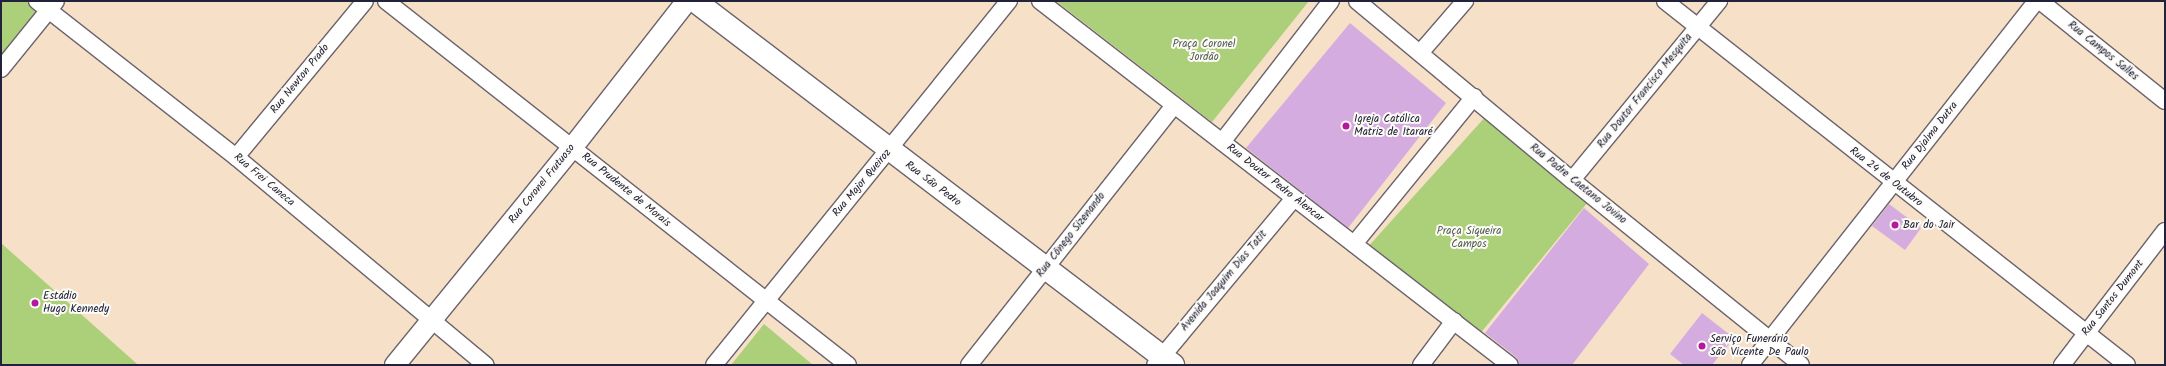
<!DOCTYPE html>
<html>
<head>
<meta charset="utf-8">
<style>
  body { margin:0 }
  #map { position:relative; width:2166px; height:366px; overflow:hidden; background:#f6e0c7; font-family:Kalam,sans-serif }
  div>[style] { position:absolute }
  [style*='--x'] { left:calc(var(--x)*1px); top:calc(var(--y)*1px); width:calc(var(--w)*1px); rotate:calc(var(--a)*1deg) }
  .green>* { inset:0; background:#acd079 }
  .building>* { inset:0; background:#d5ace0 }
  .roads { filter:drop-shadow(1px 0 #6c646c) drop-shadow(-1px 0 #6c646c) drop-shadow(0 1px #6c646c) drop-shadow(0 -1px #6c646c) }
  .minor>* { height:16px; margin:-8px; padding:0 8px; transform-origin:8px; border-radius:8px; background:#fff }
  .tertiary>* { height:20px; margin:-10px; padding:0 10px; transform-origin:10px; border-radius:10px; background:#fff }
  .secondary>* { height:22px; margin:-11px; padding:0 11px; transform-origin:11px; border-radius:11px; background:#fff }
  .dots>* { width:11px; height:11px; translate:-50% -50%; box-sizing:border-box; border:2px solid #fdfcf7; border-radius:50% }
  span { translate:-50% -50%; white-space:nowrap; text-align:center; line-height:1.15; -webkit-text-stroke:4px #fdfcf7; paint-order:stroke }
  .park-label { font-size:11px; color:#525f51 }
  .street-label { font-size:11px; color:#22223b }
  .poi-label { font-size:11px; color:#22223b }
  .left { translate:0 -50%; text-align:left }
  .frame { position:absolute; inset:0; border:2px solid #22223b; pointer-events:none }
</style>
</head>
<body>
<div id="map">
  <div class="green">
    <div style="clip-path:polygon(1px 1px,28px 1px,40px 10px,1px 60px)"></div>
    <div style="clip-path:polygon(1056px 1px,1309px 1px,1212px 122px)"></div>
    <div style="clip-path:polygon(1487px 115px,1588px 202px,1479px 335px,1366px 249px)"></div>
    <div style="clip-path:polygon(1px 243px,136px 363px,138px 365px,1px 365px)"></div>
    <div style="clip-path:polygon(764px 324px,813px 365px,731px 365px)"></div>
  </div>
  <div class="building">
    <div style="clip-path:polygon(1350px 23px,1446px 103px,1348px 228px,1246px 148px)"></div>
    <div style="clip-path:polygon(1889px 204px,1921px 228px,1905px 250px,1872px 226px)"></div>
    <div style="clip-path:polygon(1584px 208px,1649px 264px,1572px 365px,1520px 365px,1516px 357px,1485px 333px)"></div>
    <div style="clip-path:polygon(1702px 313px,1734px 338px,1712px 365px,1684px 365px,1670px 354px)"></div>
  </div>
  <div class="roads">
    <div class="minor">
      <div style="--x:37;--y:1;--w:253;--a:38.1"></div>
      <div style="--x:236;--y:157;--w:325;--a:39.8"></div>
      <div style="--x:386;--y:1;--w:588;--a:38.23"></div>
      <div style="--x:1040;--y:1;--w:594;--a:37.76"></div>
      <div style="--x:1357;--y:1;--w:280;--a:39.8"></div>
      <div style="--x:1572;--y:180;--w:294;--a:38.9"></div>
      <div style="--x:1665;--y:1;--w:588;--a:38.23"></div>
      <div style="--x:2040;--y:1;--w:160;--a:38.7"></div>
      <div style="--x:1420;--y:53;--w:69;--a:-49.1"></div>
      <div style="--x:1;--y:69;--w:87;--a:-51"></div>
      <div style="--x:1222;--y:142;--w:178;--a:-52.3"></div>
      <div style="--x:236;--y:157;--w:202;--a:-50.4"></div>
      <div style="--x:1572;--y:180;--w:232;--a:-50.6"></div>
      <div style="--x:1354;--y:244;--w:190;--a:-50.8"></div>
      <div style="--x:714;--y:365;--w:469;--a:-51"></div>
      <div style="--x:969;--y:365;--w:331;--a:-51.7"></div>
      <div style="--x:1155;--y:365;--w:217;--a:-50.2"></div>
      <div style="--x:1421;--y:365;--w:55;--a:-53.1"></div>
      <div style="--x:1750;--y:365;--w:463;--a:-51.8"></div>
      <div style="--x:2062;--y:365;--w:169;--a:-52.5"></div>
    </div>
    <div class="tertiary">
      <div style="--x:395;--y:365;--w:280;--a:-50.8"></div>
      <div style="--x:572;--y:148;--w:187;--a:-52"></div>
    </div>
    <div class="secondary">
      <div style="--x:695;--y:1;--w:601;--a:37.29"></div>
    </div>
  </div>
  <div class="dots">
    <div style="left:1346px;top:126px;background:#b5179e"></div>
    <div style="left:1895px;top:225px;background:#b5179e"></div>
    <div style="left:35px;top:303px;background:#b5179e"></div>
    <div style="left:1702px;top:346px;background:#b5179e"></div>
  </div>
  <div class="park-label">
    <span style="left:1204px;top:51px">Praça Coronel<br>Jordão</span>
    <span style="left:1469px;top:238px">Praça Siqueira<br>Campos</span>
  </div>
  <div class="street-label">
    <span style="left:2103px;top:51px;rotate:39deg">Rua Campos Salles</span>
    <span style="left:300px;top:79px;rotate:-51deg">Rua Newton Prado</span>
    <span style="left:1645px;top:91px;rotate:-51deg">Rua Doutor Francisco Mesquita</span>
    <span style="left:1930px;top:136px;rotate:-52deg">Rua Djalma Dutra</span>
    <span style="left:1886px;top:177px;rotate:38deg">Rua 24 de Outubro</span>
    <span style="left:264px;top:180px;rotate:40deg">Rua Frei Caneca</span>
    <span style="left:862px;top:183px;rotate:-50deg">Rua Major Queiroz</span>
    <span style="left:1275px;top:183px;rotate:38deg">Rua Doutor Pedro Alencar</span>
    <span style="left:542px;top:184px;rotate:-51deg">Rua Coronel Frutuoso</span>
    <span style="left:933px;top:184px;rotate:37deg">Rua São Pedro</span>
    <span style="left:1578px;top:184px;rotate:39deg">Rua Padre Caetano Jovino</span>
    <span style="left:626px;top:190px;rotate:39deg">Rua Prudente de Morais</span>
    <span style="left:1071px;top:235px;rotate:-52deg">Rua Cônego Sizenando</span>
    <span style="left:1224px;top:281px;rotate:-50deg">Avenida Joaquim Dias Tatit</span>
    <span style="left:2113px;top:298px;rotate:-52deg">Rua Santos Dumont</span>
  </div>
  <div class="poi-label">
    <span class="left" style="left:1354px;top:126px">Igreja Católica<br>Matriz de Itararé</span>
    <span class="left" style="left:1903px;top:225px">Bar do Jair</span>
    <span class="left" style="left:43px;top:303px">Estádio<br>Hugo Kennedy</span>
    <span class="left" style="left:1710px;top:346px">Serviço Funerário<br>São Vicente De Paulo</span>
  </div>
  <div class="frame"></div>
</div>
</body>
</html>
